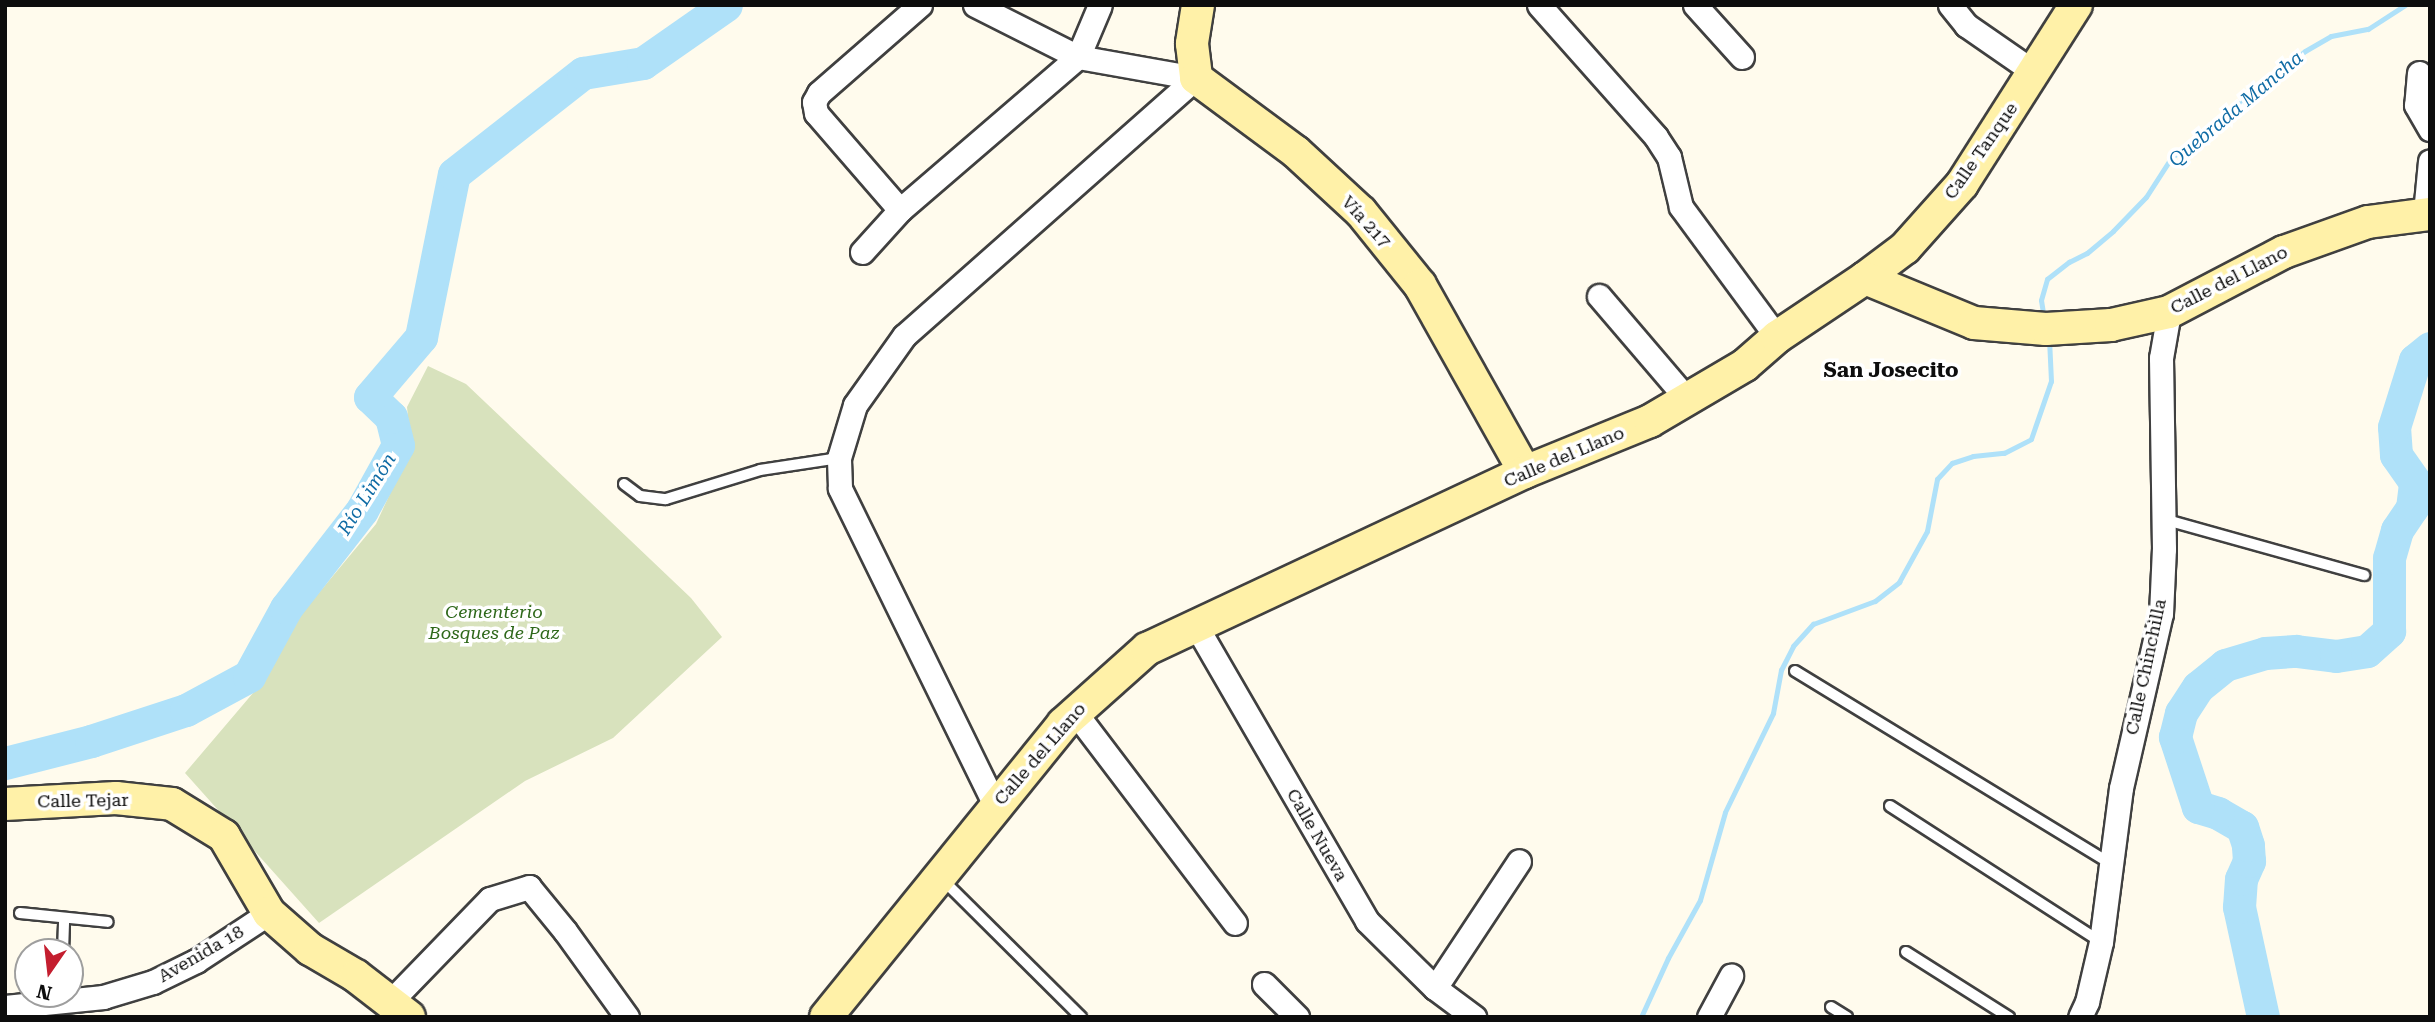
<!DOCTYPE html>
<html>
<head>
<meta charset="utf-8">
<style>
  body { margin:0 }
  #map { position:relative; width:2435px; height:1022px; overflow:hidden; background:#fffbed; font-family:"Roboto Serif",serif }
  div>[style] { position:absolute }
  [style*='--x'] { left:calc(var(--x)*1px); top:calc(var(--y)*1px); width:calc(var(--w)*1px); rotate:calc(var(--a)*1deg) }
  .cemetery>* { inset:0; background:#d8e2bd }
  .stream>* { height:5px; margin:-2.5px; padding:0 2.5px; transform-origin:2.5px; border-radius:2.5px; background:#afe1f9 }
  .river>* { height:33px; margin:-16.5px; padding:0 16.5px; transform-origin:16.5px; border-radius:16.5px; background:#afe1f9 }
  .roads { filter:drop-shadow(2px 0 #404040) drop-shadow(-2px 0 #404040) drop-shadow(0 2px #404040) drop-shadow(0 -2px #404040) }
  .lane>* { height:10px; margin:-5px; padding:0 5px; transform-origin:5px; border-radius:5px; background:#fff }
  .street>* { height:23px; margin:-11.5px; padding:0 11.5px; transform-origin:11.5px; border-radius:11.5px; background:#fff }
  .secondary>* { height:32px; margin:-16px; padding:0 16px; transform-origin:16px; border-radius:16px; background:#fff1a8 }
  span { translate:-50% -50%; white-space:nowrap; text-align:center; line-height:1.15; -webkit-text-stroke:7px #fff; paint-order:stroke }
  .street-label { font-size:18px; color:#0d0d0d }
  .park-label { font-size:18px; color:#2e681a; font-style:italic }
  .water-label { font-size:19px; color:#106ca5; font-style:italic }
  .quarter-label { font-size:21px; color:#0d0d0d; font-weight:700 }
  .frame { position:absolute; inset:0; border:7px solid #0d0d0d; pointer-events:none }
  .north { position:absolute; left:14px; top:938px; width:70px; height:70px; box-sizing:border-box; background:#fff; border:2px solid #9e9e9e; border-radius:50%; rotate:194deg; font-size:19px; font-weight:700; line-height:28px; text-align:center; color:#0d0d0d }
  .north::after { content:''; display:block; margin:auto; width:24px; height:32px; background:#c41e2f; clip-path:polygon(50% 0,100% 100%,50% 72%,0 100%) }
</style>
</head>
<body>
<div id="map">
  <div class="cemetery">
    <div style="clip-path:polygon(428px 366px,466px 384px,691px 598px,722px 637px,613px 738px,525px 781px,319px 923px,185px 773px,259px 686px,303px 612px,376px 524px,411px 448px,407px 407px)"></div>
  </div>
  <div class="stream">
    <div style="--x:2044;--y:319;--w:19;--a:-99"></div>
    <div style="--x:2041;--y:300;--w:22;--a:-74"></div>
    <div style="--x:2047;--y:279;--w:28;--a:-38"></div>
    <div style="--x:2069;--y:262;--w:20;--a:-27"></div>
    <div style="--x:2087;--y:253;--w:34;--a:-40"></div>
    <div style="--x:2113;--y:231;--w:47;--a:-45.9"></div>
    <div style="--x:2146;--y:197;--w:46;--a:-57.3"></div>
    <div style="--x:2171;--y:158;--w:171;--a:-38.6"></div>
    <div style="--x:2305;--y:51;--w:30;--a:-30"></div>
    <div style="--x:2331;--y:36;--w:38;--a:-11"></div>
    <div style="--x:2368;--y:29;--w:44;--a:-33"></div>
    <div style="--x:2412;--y:508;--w:18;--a:13"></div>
    <div style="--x:1641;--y:1017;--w:65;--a:-65.4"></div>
    <div style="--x:1668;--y:958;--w:66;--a:-61.1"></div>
    <div style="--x:1700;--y:900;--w:91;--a:-74.1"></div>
    <div style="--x:1725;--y:812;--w:110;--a:-64.1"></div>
    <div style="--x:1773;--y:713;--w:44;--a:-79.5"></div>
    <div style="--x:1781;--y:670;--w:27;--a:-63"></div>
    <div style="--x:1793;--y:646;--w:30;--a:-48"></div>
    <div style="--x:1813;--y:624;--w:66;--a:-20.4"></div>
    <div style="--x:1875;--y:601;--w:31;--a:-38"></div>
    <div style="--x:1899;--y:582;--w:58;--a:-61.2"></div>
    <div style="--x:1927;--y:531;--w:53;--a:-79.1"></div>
    <div style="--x:1937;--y:479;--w:22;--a:-47"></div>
    <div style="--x:1952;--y:463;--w:22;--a:-18"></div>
    <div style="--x:1973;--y:456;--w:31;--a:-6"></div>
    <div style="--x:2004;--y:453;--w:30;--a:-27"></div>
    <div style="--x:2031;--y:439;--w:61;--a:-71"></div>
    <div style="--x:2051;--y:381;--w:42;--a:-92.7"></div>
  </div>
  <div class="river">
    <div style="--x:5;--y:763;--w:89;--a:-14.3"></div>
    <div style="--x:91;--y:741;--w:100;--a:-18.1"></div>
    <div style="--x:186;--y:710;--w:72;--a:-28.4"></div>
    <div style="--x:249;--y:676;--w:77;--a:-61.4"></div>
    <div style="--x:286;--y:608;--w:124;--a:-52.2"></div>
    <div style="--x:362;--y:510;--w:74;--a:-61"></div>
    <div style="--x:398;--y:445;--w:29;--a:-104"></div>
    <div style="--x:391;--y:417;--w:29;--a:-136"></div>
    <div style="--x:370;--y:397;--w:79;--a:-49.6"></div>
    <div style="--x:421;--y:337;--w:166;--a:-78.6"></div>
    <div style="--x:454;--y:174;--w:164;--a:-38.1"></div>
    <div style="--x:583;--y:73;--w:61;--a:-9.5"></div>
    <div style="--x:643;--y:63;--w:101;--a:-34.9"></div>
    <div style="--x:2263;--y:1017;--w:113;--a:-102.3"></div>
    <div style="--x:2239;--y:907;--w:28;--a:-86"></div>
    <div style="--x:2241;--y:879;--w:20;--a:-66"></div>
    <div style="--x:2249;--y:861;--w:16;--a:-94"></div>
    <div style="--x:2248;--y:845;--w:19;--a:-108"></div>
    <div style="--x:2242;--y:827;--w:28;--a:-150"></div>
    <div style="--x:2218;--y:813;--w:21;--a:-163"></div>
    <div style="--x:2198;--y:807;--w:74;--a:-108.2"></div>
    <div style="--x:2175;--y:737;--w:25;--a:-76"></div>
    <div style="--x:2181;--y:713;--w:31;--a:-57"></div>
    <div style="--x:2198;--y:687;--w:35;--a:-39"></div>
    <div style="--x:2225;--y:665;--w:42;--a:-16.7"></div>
    <div style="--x:2265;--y:653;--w:31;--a:-4"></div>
    <div style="--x:2296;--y:651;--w:40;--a:7.1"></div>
    <div style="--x:2336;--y:656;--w:31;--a:-9"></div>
    <div style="--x:2367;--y:651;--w:30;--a:-42"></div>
    <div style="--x:2389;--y:631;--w:73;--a:-90"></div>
    <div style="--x:2389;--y:558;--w:29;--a:-74"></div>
    <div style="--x:2397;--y:530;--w:27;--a:-56"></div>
    <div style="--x:2412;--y:508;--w:26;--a:-83"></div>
    <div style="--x:2415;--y:482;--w:33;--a:-125"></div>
    <div style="--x:2396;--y:455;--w:28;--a:-94"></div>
    <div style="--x:2394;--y:427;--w:70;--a:-72.6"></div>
    <div style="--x:2415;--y:360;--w:19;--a:-39"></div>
  </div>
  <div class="roads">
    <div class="lane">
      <div style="--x:624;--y:484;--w:20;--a:37"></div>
      <div style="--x:640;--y:496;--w:26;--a:7"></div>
      <div style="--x:666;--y:499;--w:98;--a:-17.1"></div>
      <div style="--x:760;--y:470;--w:80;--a:-8.6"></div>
      <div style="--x:2163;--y:519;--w:209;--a:15.6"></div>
      <div style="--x:1795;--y:671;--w:370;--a:31.4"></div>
      <div style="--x:1890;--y:806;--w:251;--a:32.8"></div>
      <div style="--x:942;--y:879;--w:196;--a:44.8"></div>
      <div style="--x:20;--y:913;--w:88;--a:5.8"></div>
      <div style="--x:63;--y:952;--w:34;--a:-88"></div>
      <div style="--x:1906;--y:952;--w:122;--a:32.3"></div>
      <div style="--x:1831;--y:1007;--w:19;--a:32"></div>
    </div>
    <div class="street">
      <div style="--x:975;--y:5;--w:115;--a:26.8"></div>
      <div style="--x:1078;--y:57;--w:120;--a:10.1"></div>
      <div style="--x:1539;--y:5;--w:176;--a:48.4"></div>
      <div style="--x:1656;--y:137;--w:24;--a:57"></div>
      <div style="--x:1669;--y:157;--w:51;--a:76.5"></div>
      <div style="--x:1681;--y:207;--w:162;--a:53.6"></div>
      <div style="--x:1695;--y:5;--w:70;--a:47.9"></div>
      <div style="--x:1950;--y:5;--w:26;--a:51"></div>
      <div style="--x:1966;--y:25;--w:83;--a:34.7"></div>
      <div style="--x:2419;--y:73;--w:32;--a:95"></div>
      <div style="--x:2416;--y:105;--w:28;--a:60"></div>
      <div style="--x:900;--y:210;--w:128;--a:-130.9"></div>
      <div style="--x:816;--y:113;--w:11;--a:-100"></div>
      <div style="--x:814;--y:102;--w:10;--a:-61"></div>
      <div style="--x:819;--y:93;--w:134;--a:-41.1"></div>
      <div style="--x:2425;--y:213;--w:52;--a:-84.5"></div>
      <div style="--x:862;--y:252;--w:57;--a:-47.9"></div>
      <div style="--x:900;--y:210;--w:235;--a:-40.7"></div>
      <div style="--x:1078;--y:57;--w:56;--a:-67.1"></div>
      <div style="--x:1599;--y:296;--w:135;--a:49.5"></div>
      <div style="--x:1195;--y:624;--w:343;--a:59.9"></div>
      <div style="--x:1367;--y:921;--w:95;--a:44.6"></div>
      <div style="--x:1435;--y:988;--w:49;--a:36.6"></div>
      <div style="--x:1074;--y:711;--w:266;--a:52.8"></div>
      <div style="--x:995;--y:805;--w:353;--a:-116.1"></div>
      <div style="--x:840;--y:488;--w:30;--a:-92"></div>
      <div style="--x:839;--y:458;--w:55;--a:-73.2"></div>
      <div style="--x:855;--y:405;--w:85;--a:-54.6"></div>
      <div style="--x:904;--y:336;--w:390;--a:-41.5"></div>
      <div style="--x:1264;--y:984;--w:47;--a:45"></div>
      <div style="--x:1435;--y:988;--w:152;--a:-56.5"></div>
      <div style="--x:391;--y:1001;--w:142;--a:-45.9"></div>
      <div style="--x:490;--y:899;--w:41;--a:-17.1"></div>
      <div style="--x:529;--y:887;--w:57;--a:50.7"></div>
      <div style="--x:565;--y:931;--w:106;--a:54.2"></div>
      <div style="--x:5;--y:1007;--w:99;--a:-5.8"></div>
      <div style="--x:103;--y:997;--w:52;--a:-16.7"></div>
      <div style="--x:153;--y:982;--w:48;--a:-26"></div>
      <div style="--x:196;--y:961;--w:87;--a:-33.3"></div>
      <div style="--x:1709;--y:1017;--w:47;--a:-61.8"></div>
      <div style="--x:2080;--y:1017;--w:17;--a:-65"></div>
      <div style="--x:2087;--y:1002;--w:62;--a:-76.9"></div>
      <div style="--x:2101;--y:942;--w:155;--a:-82.6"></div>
      <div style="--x:2121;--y:788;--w:179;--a:-77.1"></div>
      <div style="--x:2161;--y:614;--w:65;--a:-87.4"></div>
      <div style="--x:2164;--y:549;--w:191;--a:-90.9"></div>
      <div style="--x:2161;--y:358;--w:47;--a:-80.1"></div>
    </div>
    <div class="secondary">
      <div style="--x:1198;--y:5;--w:39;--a:99"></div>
      <div style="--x:1192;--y:44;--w:34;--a:83"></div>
      <div style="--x:1196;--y:78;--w:124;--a:36.5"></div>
      <div style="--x:1296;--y:152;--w:88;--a:42.7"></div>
      <div style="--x:1361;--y:212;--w:94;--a:51.1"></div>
      <div style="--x:1420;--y:285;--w:214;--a:60.7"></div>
      <div style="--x:1865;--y:278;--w:50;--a:-36.9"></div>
      <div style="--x:1905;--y:248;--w:86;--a:-48.3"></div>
      <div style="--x:1962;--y:184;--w:212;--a:-57.5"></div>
      <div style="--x:5;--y:804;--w:111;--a:-3.1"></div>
      <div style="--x:116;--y:798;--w:56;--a:6.1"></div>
      <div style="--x:172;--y:804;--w:61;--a:31.6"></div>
      <div style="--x:224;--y:836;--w:89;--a:59.7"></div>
      <div style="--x:269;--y:913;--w:55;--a:41.3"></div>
      <div style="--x:310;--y:949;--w:53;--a:30.4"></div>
      <div style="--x:356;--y:976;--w:67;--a:37.7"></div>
      <div style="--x:826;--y:1017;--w:377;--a:-51"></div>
      <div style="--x:1063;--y:724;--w:113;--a:-41.8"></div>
      <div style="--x:1147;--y:649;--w:417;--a:-25.1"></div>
      <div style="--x:1525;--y:472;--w:135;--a:-22.2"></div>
      <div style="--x:1650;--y:421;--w:110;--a:-30.5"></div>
      <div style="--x:1745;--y:365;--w:43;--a:-41.2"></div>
      <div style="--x:1777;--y:337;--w:106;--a:-33.8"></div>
      <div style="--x:1865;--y:278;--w:118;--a:22.4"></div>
      <div style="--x:1974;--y:323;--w:72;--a:4.8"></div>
      <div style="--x:2046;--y:329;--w:65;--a:-3.5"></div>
      <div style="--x:2111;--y:325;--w:59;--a:-12.6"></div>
      <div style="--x:2169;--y:312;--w:130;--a:-27.6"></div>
      <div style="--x:2284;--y:252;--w:89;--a:-19.7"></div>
      <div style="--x:2368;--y:222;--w:63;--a:-7.4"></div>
    </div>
  </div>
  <div class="street-label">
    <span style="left:1981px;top:151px;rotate:-55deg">Calle Tanque</span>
    <span style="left:1366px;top:222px;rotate:48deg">Vía 217</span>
    <span style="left:2229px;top:280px;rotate:-27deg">Calle del Llano</span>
    <span style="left:1564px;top:457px;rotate:-23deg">Calle del Llano</span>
    <span style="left:2146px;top:667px;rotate:-78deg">Calle Chinchilla</span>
    <span style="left:1040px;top:754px;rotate:-49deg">Calle del Llano</span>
    <span style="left:83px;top:801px;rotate:-1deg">Calle Tejar</span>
    <span style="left:1317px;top:835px;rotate:60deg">Calle Nueva</span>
    <span style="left:201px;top:954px;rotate:-30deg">Avenida 18</span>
  </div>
  <div class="park-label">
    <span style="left:494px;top:623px">Cementerio<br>Bosques de Paz</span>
  </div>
  <div class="water-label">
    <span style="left:2236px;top:109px;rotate:-40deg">Quebrada Mancha</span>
    <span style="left:367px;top:494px;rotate:-58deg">Río Limón</span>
  </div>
  <div class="quarter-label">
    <span style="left:1891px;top:370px">San Josecito</span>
  </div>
  <div class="frame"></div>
  <div class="north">N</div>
</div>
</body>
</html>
